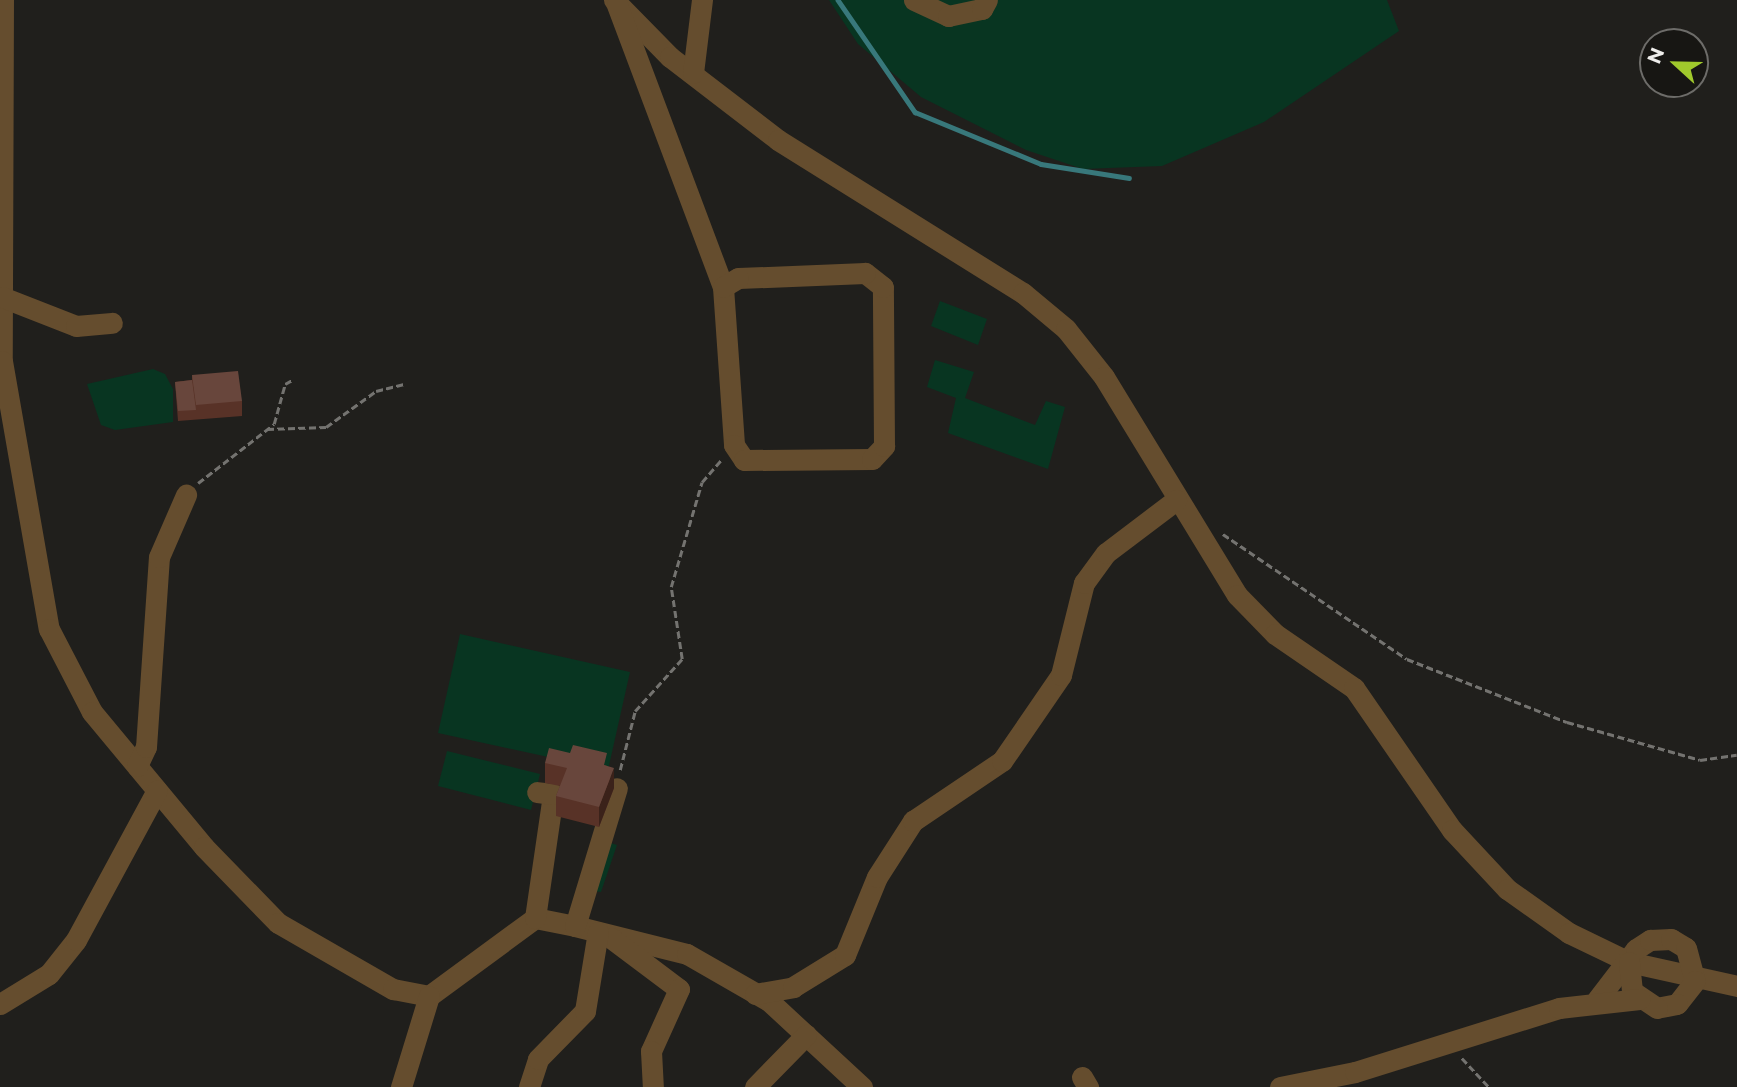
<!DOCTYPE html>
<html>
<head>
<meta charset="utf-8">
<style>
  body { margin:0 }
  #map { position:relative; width:1737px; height:1087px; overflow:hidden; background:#201f1c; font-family:Montserrat,sans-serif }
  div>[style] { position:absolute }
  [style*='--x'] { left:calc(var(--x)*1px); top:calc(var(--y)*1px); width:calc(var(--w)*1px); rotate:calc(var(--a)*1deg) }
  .green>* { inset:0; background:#083521 }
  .stream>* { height:4.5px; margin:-2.25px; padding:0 2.25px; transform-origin:2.25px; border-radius:2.25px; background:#38787b }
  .path>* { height:2.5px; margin-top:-1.25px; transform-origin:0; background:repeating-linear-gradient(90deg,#747370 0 7px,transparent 0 10.5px) }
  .minor>* { height:21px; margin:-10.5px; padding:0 10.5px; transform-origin:10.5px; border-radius:10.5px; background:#654d2e }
  .wall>* { inset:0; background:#583227 }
  .shaded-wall>* { inset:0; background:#3b221a }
  .building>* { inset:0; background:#68463c }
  span { translate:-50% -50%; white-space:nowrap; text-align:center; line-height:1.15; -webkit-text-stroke:7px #171613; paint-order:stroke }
  .north { position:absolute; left:1639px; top:28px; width:70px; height:70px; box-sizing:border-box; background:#171613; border:2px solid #6d6c69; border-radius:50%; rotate:292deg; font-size:19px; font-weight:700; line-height:28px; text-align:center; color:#eeedeb }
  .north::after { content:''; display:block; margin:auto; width:24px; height:32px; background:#a0c92c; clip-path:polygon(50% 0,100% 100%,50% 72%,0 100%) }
</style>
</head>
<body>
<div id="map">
  <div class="green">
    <div style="clip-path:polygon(829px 0,1387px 0,1399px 31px,1264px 122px,1162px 166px,1083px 169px,1026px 150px,921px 97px,858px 44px)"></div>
    <div style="clip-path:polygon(940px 301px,987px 319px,978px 345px,931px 326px)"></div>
    <div style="clip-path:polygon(935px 360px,974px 372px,965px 398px,1035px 425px,1046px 401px,1065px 407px,1048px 469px,948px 433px,956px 398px,927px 387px)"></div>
    <div style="clip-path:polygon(153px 369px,165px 374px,173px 389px,173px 422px,115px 430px,101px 425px,87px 384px)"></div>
    <div style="clip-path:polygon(460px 634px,630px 672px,608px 770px,438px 733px)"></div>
    <div style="clip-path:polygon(447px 751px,540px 774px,531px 810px,438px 786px)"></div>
    <div style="clip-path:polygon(601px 840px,617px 845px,601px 892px,584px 890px)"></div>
  </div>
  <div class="stream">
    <div style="--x:838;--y:0;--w:136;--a:55.5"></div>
    <div style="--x:915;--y:112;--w:136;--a:22.4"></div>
    <div style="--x:1041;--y:164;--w:89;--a:9"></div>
  </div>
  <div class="path">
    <div style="--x:267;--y:429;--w:59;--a:-1.9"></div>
    <div style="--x:326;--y:427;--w:62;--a:-35.8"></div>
    <div style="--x:376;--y:391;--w:30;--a:-14"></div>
    <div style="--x:198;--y:483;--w:96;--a:-37.8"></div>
    <div style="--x:274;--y:424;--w:41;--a:-74.6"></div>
    <div style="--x:285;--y:384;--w:10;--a:-29"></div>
    <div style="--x:1223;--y:534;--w:222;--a:34.2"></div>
    <div style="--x:1407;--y:659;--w:172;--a:21.5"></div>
    <div style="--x:1567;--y:722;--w:138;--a:15.9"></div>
    <div style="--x:1700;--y:760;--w:37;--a:-8"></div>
    <div style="--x:620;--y:770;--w:61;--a:-75.7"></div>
    <div style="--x:635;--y:711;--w:70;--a:-47.9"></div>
    <div style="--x:682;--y:659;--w:73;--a:-98.7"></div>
    <div style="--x:671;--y:587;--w:109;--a:-73.6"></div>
    <div style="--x:702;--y:482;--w:30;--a:-49"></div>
    <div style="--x:1462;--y:1058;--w:40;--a:47"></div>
  </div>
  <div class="minor">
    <div style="--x:3;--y:0;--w:361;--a:90.2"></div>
    <div style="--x:2;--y:361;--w:272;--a:80.1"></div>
    <div style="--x:49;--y:629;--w:93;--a:62.6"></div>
    <div style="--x:92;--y:712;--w:175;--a:50.3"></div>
    <div style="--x:204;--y:847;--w:106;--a:45.8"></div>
    <div style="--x:278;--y:923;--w:133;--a:29.9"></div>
    <div style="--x:393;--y:989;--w:37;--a:11"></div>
    <div style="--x:429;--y:996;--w:132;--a:-36.3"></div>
    <div style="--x:535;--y:918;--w:41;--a:11.3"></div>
    <div style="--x:575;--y:926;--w:115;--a:14"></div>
    <div style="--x:687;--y:954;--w:95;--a:29.8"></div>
    <div style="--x:769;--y:1001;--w:127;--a:42.8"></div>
    <div style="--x:614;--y:0;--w:80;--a:45.5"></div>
    <div style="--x:670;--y:57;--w:136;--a:37.5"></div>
    <div style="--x:778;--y:140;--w:289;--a:32"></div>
    <div style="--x:1023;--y:293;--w:56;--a:39.9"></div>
    <div style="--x:1066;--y:329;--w:61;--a:51.6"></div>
    <div style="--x:1104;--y:377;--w:255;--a:58.6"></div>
    <div style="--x:1237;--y:595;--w:54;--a:45.7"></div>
    <div style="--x:1275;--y:634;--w:96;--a:34.4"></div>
    <div style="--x:1354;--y:688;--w:173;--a:55.4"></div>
    <div style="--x:1452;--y:830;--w:81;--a:47"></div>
    <div style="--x:1507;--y:889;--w:76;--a:35.4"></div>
    <div style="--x:1569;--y:933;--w:67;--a:25.8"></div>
    <div style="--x:1629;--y:962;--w:111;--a:12.5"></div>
    <div style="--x:914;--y:0;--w:38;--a:25"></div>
    <div style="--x:948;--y:16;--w:35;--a:-12"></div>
    <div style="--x:982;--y:9;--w:10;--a:-61"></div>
    <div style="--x:617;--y:5;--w:301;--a:69.4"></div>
    <div style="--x:723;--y:287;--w:158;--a:86"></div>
    <div style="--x:734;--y:445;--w:18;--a:56"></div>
    <div style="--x:744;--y:460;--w:128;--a:-0.4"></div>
    <div style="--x:872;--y:459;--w:18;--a:-47"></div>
    <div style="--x:884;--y:446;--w:159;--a:-90.4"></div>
    <div style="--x:883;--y:287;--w:23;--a:-142"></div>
    <div style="--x:865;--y:273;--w:127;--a:177.7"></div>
    <div style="--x:738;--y:278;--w:17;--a:149"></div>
    <div style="--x:693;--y:73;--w:74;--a:-83"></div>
    <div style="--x:2;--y:297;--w:79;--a:21.4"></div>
    <div style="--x:76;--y:326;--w:36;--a:-5"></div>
    <div style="--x:137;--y:766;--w:21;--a:-65"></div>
    <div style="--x:146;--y:747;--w:190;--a:-86.1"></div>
    <div style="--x:159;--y:557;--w:68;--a:-66.5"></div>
    <div style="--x:535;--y:918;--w:125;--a:-81.7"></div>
    <div style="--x:553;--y:794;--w:16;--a:-173"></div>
    <div style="--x:575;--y:926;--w:144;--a:-73.1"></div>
    <div style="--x:611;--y:938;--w:85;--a:36.9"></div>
    <div style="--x:679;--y:989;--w:68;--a:114.3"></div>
    <div style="--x:651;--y:1051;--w:36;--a:87"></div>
    <div style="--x:755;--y:994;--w:39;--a:-10"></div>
    <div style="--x:793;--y:987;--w:61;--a:-31.6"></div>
    <div style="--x:845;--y:955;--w:84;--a:-67.7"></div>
    <div style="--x:877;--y:877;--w:67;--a:-57.3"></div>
    <div style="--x:913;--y:821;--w:107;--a:-34"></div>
    <div style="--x:1002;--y:761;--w:104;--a:-55.5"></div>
    <div style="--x:1061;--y:675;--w:95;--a:-76"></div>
    <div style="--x:1084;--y:583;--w:37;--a:-54"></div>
    <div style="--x:1106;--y:553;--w:88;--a:-37.1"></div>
    <div style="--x:1597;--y:1000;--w:64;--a:-52.6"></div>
    <div style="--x:1636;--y:949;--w:17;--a:-33"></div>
    <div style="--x:1650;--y:940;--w:21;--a:-3"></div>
    <div style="--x:1671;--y:939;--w:17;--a:31"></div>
    <div style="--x:1686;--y:948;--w:34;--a:75"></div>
    <div style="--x:1695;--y:981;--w:29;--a:128"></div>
    <div style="--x:1677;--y:1004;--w:20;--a:169"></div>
    <div style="--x:1657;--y:1008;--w:30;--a:-146"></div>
    <div style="--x:1632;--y:991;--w:29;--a:-96"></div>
    <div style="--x:0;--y:1004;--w:57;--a:-31.5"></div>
    <div style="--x:49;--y:974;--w:43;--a:-51.5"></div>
    <div style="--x:76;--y:940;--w:170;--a:-61.6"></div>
    <div style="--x:1082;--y:1077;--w:12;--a:59"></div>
    <div style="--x:401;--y:1087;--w:95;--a:-72.9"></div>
    <div style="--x:529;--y:1087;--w:29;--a:-72"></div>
    <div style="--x:538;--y:1059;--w:67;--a:-45.6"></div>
    <div style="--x:585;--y:1011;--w:80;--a:-80.7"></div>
    <div style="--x:755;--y:1087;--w:73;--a:-45.6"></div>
    <div style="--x:1280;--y:1087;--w:76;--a:-11.3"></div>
    <div style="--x:1355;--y:1072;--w:214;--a:-17.4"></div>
    <div style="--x:1559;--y:1008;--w:81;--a:-6.4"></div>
  </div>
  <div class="wall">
    <div style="clip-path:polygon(192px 375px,242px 401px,242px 416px,178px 421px,175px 382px,192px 380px)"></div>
    <div style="clip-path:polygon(570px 753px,607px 766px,614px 788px,599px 827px,556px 816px,556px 796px,560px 786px,545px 783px,545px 763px)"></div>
  </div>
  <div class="shaded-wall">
    <div style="clip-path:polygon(614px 768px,614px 788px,599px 827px,599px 807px)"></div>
  </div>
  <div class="building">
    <div style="clip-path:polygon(238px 371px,242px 401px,196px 405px,192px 375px)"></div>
    <div style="clip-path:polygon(192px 380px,196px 410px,178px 411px,175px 382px)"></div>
    <div style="clip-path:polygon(573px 745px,607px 753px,604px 765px,614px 768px,599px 807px,556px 796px,567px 768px,545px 763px,549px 748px,570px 753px)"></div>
  </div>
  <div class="north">N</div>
</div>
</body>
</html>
